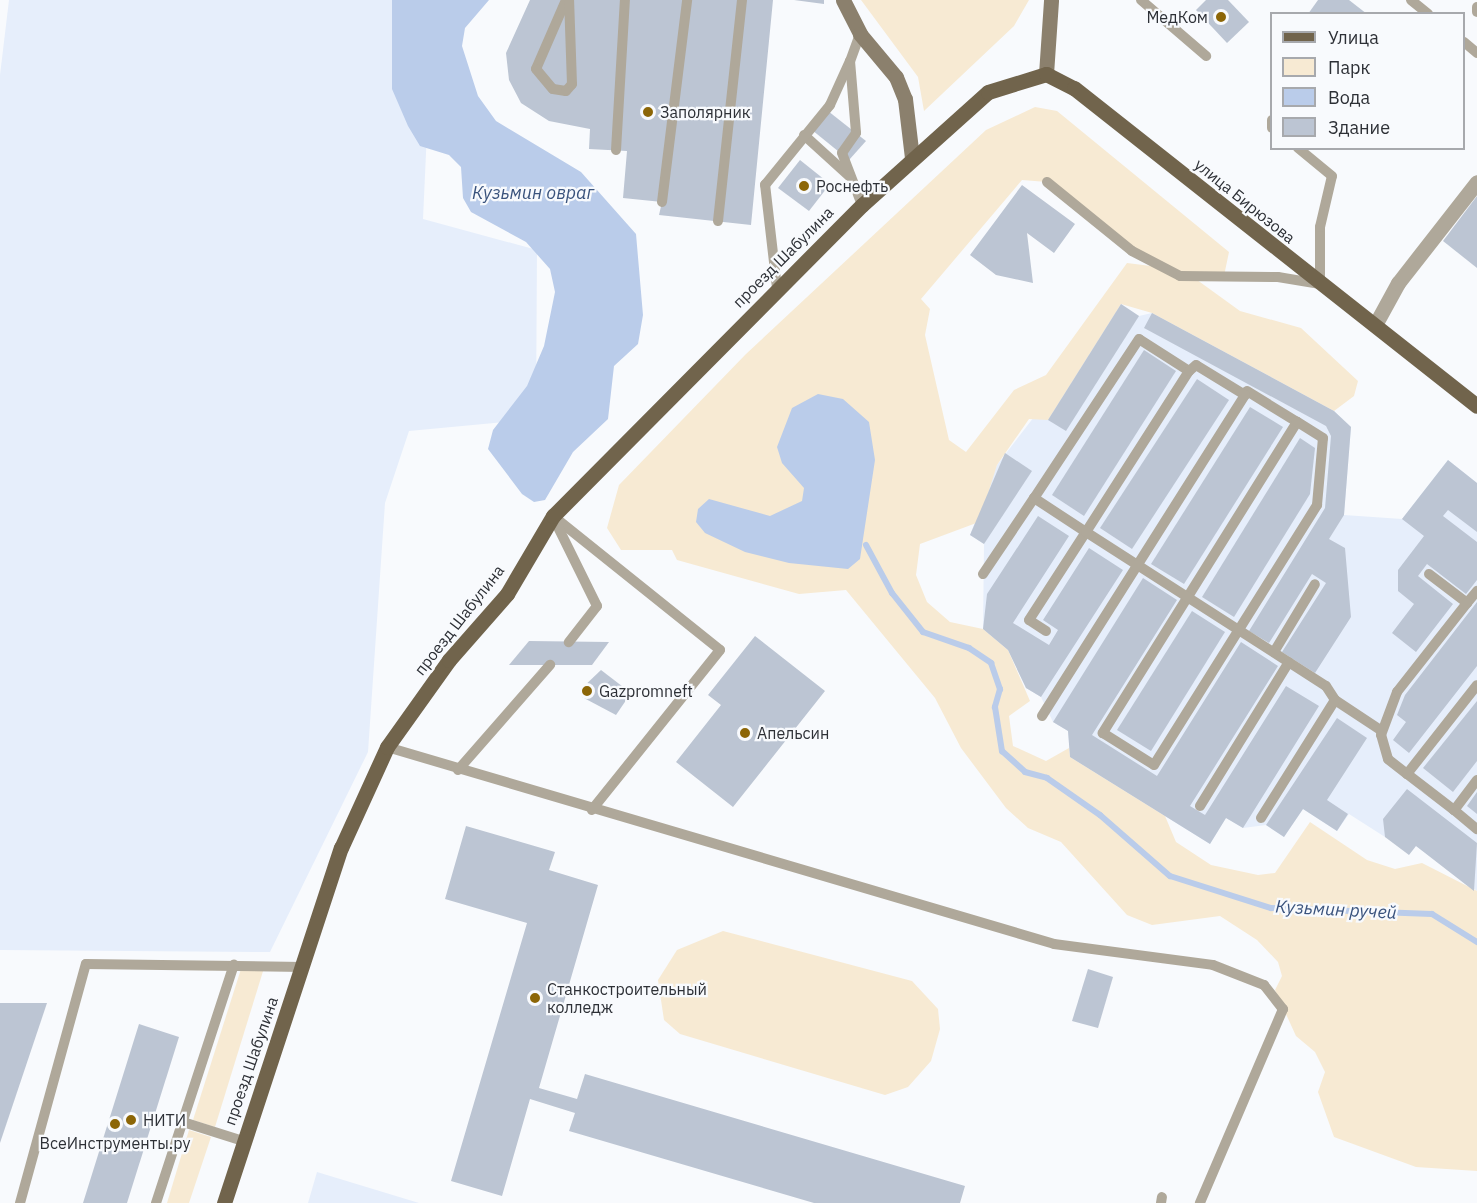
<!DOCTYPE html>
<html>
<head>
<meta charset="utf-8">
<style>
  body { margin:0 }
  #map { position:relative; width:1477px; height:1203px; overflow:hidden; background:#f8fafd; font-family:"IBM Plex Sans",sans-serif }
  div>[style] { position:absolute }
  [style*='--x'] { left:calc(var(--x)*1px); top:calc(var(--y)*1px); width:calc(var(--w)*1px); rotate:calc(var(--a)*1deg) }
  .built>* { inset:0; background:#e6eefb }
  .green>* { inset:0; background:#f7ead3 }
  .water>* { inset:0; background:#baccea }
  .stream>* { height:6px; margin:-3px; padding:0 3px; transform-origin:3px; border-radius:3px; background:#baccea }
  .building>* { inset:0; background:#bcc5d3 }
  .service>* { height:10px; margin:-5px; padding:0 5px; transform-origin:5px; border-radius:5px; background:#afa89a }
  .minor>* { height:15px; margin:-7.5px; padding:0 7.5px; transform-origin:7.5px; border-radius:7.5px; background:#afa89a }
  .secondary>* { height:15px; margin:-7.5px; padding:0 7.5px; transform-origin:7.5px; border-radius:7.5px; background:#8b806d }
  .primary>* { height:15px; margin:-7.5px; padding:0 7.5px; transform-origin:7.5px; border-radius:7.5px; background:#71644c }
  .dots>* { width:16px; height:16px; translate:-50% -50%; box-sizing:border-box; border:3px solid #f8fafd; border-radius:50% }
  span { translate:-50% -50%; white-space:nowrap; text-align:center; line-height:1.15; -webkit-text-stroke:4.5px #f8fafd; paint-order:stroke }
  .poi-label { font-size:16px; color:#2d3036 }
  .right { translate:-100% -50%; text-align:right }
  .left { translate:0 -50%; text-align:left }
  .street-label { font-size:16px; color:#2d3036 }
  .water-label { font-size:18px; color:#3a537d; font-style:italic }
  .legend { position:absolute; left:1270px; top:12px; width:195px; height:138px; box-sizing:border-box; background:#f8fafd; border:2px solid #a7a9ad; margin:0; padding:8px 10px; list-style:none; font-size:18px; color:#2d3036 }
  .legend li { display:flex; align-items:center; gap:12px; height:30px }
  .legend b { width:30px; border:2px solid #a7a9ad }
</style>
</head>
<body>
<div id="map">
  <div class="built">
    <div style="clip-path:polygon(9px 0,433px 0,423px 219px,537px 250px,536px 419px,409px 431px,385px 503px,368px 752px,270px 952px,0 950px,0 75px)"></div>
    <div style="clip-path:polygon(1121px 304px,1139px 316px,1152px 313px,1334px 411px,1351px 427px,1344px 515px,1402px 519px,1448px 460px,1477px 483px,1477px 891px,1416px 846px,1385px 837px,1349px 814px,1337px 831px,1303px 809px,1284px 837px,1266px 825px,1243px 828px,1226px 818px,1210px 844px,1070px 757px,1068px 731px,1053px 722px,1041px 697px,1026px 688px,1008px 650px,983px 629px,984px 544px,970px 535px,997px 465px)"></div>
    <div style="clip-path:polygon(317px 1172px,419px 1203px,308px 1203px)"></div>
  </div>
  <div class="green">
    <div style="clip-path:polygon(861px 0,1029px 0,1014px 26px,924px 111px,918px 77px)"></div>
    <div style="clip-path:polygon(evenodd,1035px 107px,1057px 111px,1229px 252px,1224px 276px,1193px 277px,1240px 311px,1301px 328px,1358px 381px,1354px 396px,1334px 411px,1152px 313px,1121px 304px,1048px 420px,1029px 419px,997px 465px,979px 522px,920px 544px,916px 575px,927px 602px,950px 622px,983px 629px,1008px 650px,1030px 701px,1009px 716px,1013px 746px,1046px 761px,1069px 748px,1070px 757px,1165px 816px,1176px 842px,1211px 865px,1258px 875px,1275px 873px,1310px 822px,1367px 860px,1395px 869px,1422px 863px,1477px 891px,1477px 1171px,1416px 1167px,1334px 1137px,1318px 1092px,1325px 1072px,1315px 1052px,1296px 1036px,1275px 990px,1282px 976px,1278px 962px,1257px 940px,1220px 916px,1152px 925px,1127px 915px,1061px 842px,1028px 828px,1006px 808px,961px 748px,935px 698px,846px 590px,799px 594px,677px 560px,672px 550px,621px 550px,607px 528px,619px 485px,746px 354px,986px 130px,1035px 107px,1022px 180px,1047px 182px,1151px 266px,1127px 263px,1046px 375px,1014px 390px,966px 452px,949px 440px,925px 335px,930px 309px,921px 299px,1022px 180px)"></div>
    <div style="clip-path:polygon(723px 931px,912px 981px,938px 1009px,940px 1029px,931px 1061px,908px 1087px,885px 1095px,680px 1034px,664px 1020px,658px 980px,677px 950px)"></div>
    <div style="clip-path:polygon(264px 968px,215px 1127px,193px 1120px,241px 969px)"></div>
    <div style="clip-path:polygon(189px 1130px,211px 1137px,189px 1203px,167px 1203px)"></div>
  </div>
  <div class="water">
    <div style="clip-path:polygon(392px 0,489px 0,465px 28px,462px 46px,478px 96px,496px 121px,581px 172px,636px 234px,643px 315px,638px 344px,614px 366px,608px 419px,573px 452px,545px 500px,534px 502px,522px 494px,488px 449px,493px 430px,527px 386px,544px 346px,555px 292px,550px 269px,526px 242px,471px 212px,463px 198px,461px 167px,449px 155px,420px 146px,408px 126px,392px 89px)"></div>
    <div style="clip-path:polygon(818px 394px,843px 399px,869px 422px,875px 460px,860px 559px,848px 569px,789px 563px,745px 552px,705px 533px,696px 522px,698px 509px,709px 499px,770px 516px,802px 501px,804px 488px,782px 463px,777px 447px,792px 408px)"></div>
  </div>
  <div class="stream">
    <div style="--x:866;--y:545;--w:55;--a:61.6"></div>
    <div style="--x:892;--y:593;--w:50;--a:51.5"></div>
    <div style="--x:923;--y:632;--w:49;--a:19.2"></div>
    <div style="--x:969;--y:648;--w:27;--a:34"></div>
    <div style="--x:991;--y:663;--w:28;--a:71"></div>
    <div style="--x:1000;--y:689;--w:19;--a:106"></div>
    <div style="--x:995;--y:707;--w:45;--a:81"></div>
    <div style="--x:1002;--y:751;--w:31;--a:42"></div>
    <div style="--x:1025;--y:772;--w:23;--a:15"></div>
    <div style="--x:1047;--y:778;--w:65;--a:34.9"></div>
    <div style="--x:1100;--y:815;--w:93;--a:41.1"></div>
    <div style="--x:1170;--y:876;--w:106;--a:17.6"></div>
    <div style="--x:1271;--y:908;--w:161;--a:2.1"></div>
    <div style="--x:1432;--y:914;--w:53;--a:31.9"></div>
  </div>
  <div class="building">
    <div style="clip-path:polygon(530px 0,773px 0,751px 225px,659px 215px,662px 202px,623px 198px,627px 151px,589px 149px,590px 129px,549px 121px,521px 103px,509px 80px,506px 53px)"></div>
    <div style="clip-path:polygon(794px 0,824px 0,824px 4px)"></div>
    <div style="clip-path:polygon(1206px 0,1228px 0,1249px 22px,1227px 43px,1196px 10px)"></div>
    <div style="clip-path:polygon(1318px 0,1349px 0,1367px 14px,1308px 14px)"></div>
    <div style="clip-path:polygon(828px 111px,866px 141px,849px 160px,812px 130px)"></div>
    <div style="clip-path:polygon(800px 160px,830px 184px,809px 211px,778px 188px)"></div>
    <div style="clip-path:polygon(1022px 185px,1075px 224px,1054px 253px,1027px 233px,1033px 283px,996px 275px,970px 255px)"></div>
    <div style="clip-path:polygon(1477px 196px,1477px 268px,1443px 241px)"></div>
    <div style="clip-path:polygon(1121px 304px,1139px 316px,1066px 431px,1048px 420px)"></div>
    <div style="clip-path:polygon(1152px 313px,1334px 411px,1351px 427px,1344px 515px,1329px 539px,1345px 548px,1351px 617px,1315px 673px,1282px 652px,1326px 583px,1312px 574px,1269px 643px,1249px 631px,1325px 508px,1331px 436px,1326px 426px,1144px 328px)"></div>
    <div style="clip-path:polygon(1144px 350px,1176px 371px,1084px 516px,1052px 495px)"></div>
    <div style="clip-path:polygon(1197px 379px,1229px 400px,1132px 549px,1100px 528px)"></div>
    <div style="clip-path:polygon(1250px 407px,1283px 427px,1184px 584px,1151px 564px)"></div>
    <div style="clip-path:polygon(1300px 438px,1315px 448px,1310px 494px,1234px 617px,1202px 597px)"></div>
    <div style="clip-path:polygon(1005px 453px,1032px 471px,984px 544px,970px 535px)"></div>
    <div style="clip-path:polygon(1448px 460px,1477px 483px,1477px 532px,1448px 510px,1443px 516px,1477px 542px,1477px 580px,1466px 594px,1427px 564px,1418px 576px,1453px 604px,1416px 652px,1392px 633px,1414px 604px,1398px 591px,1398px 570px,1424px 536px,1402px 519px)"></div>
    <div style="clip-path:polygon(1038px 516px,1069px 536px,1013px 623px,1049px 645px,1058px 630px,1043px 620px,1089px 548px,1123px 570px,1041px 697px,1026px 688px,1008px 650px,983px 629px,987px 594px)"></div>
    <div style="clip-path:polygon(1143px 578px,1177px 600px,1092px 735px,1157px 776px,1241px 642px,1278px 666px,1190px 806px,1205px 815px,1286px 686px,1319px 706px,1243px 828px,1226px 818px,1210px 844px,1070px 757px,1068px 731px,1053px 722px)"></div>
    <div style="clip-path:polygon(1477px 602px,1477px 666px,1409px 753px,1393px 740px,1406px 722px,1397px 715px,1405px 695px)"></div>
    <div style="clip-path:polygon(1192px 611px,1225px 632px,1151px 751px,1117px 730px)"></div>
    <div style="clip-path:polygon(755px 636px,825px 691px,733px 807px,676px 762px,721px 705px,708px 695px)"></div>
    <div style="clip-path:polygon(529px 641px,609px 642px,592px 665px,509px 665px)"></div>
    <div style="clip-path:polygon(601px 670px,631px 693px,616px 715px,582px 697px,580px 690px)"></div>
    <div style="clip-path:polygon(1477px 701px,1477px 761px,1453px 792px,1423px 768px)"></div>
    <div style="clip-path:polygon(1337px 718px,1367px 738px,1327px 800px,1348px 814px,1337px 831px,1303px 809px,1284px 837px,1266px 825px)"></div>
    <div style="clip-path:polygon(1407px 789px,1477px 843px,1474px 891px,1416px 846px,1409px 855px,1385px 837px,1383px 819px)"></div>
    <div style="clip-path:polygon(1477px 792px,1477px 814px,1467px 806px)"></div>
    <div style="clip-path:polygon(466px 826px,555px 852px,549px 870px,598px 885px,539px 1088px,577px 1099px,585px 1074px,965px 1186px,960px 1203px,814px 1203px,569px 1131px,575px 1113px,530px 1099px,502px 1196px,451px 1181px,527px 923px,445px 899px)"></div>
    <div style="clip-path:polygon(1088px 969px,1113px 977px,1098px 1028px,1072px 1021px)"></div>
    <div style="clip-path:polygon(0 1003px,47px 1003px,0 1143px)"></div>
    <div style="clip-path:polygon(139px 1024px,179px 1037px,127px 1203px,83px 1203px)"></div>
  </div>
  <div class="service">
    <div style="--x:566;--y:0;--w:75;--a:113.5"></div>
    <div style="--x:536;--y:69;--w:26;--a:50"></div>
    <div style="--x:553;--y:89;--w:13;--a:9"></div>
    <div style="--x:566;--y:91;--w:9;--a:-49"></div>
    <div style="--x:572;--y:84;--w:84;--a:-92"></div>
    <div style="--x:1141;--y:0;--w:86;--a:40.7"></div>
    <div style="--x:1411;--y:0;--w:22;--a:39"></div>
    <div style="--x:1477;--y:7;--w:5;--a:90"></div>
    <div style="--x:860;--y:34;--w:29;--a:110"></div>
    <div style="--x:850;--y:61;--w:72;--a:85.2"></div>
    <div style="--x:856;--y:133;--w:24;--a:125"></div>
    <div style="--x:842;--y:153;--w:56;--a:69"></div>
    <div style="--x:1464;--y:42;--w:17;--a:40"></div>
    <div style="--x:1272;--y:120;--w:8;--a:90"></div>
    <div style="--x:804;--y:135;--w:61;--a:42.3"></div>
    <div style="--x:616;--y:150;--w:150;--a:-86.6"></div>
    <div style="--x:1047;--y:182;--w:109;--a:39.1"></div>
    <div style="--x:1132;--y:251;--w:54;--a:27.5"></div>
    <div style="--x:1180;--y:276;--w:98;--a:0.6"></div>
    <div style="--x:1278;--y:277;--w:43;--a:9.5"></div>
    <div style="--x:1320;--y:284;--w:57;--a:-90"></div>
    <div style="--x:1320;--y:227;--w:52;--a:-76.8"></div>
    <div style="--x:1332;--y:176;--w:44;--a:-140.5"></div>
    <div style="--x:662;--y:202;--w:204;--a:-82.9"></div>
    <div style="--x:718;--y:221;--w:222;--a:-83.8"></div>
    <div style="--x:777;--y:288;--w:104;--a:-96.6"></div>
    <div style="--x:765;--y:185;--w:103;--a:-50.9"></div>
    <div style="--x:830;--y:105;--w:48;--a:-65.6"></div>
    <div style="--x:1245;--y:395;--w:4;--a:-63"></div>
    <div style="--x:1247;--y:391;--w:59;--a:31.8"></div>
    <div style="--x:1297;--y:422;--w:367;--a:122"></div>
    <div style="--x:1103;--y:733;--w:60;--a:32.1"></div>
    <div style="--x:1154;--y:765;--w:307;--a:-57.9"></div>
    <div style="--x:1317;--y:505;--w:67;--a:-84.9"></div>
    <div style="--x:1323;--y:438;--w:31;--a:-148"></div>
    <div style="--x:553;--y:516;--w:214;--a:38.7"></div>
    <div style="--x:720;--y:650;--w:205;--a:128.7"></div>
    <div style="--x:554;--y:519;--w:97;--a:63.7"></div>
    <div style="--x:597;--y:606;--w:46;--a:127.9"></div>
    <div style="--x:983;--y:574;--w:92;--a:-56.1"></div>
    <div style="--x:1429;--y:574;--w:48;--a:37.3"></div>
    <div style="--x:1467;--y:603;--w:16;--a:-50"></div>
    <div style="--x:1046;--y:631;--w:20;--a:-147"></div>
    <div style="--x:1029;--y:620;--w:105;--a:-57.1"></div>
    <div style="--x:1086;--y:532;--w:191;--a:-57.4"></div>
    <div style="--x:1189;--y:371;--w:59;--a:-147.4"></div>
    <div style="--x:1139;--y:339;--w:191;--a:123.4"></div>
    <div style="--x:1034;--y:498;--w:62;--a:33.2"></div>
    <div style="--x:1086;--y:532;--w:285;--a:32.7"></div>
    <div style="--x:1326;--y:686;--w:17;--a:57"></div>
    <div style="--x:1335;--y:700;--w:56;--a:33.4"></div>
    <div style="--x:1274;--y:652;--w:79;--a:-58.9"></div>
    <div style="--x:1042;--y:716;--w:380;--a:-57.7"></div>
    <div style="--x:1245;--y:395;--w:57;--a:-148.5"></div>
    <div style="--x:1196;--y:365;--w:9;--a:139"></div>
    <div style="--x:387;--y:747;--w:695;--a:16.45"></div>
    <div style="--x:1054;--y:944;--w:160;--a:7.5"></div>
    <div style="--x:1213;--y:965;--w:55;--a:21.4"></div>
    <div style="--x:1264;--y:985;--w:31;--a:52"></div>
    <div style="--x:1283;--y:1009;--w:211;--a:113.2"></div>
    <div style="--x:458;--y:770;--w:140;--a:-48.8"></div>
    <div style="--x:1407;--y:774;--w:24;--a:-142"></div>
    <div style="--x:1388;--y:759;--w:25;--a:-106"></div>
    <div style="--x:1381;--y:735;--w:46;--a:-69.6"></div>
    <div style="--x:1397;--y:692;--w:113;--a:-51.8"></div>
    <div style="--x:1477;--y:780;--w:38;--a:127"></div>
    <div style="--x:1454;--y:810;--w:30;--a:40"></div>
    <div style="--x:1200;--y:806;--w:169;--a:-58.3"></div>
    <div style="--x:1454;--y:810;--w:59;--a:-142.5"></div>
    <div style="--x:1407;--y:774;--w:113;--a:-51.8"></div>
    <div style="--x:1261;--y:818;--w:139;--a:-57.9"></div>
    <div style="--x:183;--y:1122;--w:63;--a:17.6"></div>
    <div style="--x:20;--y:1203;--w:248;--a:-74.6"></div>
    <div style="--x:86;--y:964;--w:217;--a:0.8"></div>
    <div style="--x:156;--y:1203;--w:251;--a:-71.9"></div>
    <div style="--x:1161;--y:1203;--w:6;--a:-81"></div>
  </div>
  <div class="minor">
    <div style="--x:1375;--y:325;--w:48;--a:-61.3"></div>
    <div style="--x:1398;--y:283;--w:128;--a:-52"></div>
  </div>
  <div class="secondary">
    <div style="--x:843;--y:0;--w:38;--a:63"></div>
    <div style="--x:860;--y:34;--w:56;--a:50.1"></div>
    <div style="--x:896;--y:77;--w:24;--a:68"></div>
    <div style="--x:905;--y:99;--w:59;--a:83.2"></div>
    <div style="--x:1046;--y:74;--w:74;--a:-86.1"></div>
  </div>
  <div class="primary">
    <div style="--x:224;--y:1203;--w:374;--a:-71.8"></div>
    <div style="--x:341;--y:848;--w:111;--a:-65.5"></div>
    <div style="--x:387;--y:747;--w:107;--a:-54.5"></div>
    <div style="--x:449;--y:660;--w:88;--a:-48.7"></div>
    <div style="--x:507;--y:594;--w:91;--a:-59.5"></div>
    <div style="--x:553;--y:516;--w:438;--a:-45.2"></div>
    <div style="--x:862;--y:205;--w:169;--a:-41.9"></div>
    <div style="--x:988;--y:92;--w:61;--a:-17.2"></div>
    <div style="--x:1046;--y:74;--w:31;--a:27"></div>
    <div style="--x:1074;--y:88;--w:513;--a:38.28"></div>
  </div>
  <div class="dots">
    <div style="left:1221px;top:17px;background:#8c6607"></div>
    <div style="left:648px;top:112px;background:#8c6607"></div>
    <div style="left:804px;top:186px;background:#8c6607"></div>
    <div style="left:587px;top:691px;background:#8c6607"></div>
    <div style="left:745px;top:733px;background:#8c6607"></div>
    <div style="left:535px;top:998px;background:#8c6607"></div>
    <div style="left:131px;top:1120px;background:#8c6607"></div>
    <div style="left:115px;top:1124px;background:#8c6607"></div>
  </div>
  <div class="poi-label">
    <span class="right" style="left:1208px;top:17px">МедКом</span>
    <span class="left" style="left:660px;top:112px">Заполярник</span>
    <span class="left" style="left:816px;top:186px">Роснефть</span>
    <span class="left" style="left:599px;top:691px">Gazpromneft</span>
    <span class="left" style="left:757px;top:733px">Апельсин</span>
    <span class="left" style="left:547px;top:998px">Станкостроительный<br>колледж</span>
    <span class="left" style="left:143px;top:1120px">НИТИ</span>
    <span style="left:115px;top:1143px">ВсеИнструменты.ру</span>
  </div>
  <div class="street-label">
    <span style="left:1245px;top:201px;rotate:39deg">улица Бирюзова</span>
    <span style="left:783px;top:257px;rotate:-45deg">проезд Шабулина</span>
    <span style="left:459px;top:620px;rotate:-52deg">проезд Шабулина</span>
    <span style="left:251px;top:1061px;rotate:-71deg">проезд Шабулина</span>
  </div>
  <div class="water-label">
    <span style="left:533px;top:193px">Кузьмин овраг</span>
    <span style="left:1336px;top:910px;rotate:3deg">Кузьмин ручей</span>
  </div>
  <ul class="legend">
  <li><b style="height:8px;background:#71644c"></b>Улица</li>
  <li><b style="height:16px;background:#f7ead3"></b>Парк</li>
  <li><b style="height:16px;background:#baccea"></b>Вода</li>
  <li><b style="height:16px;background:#bcc5d3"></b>Здание</li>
  </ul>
</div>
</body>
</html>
